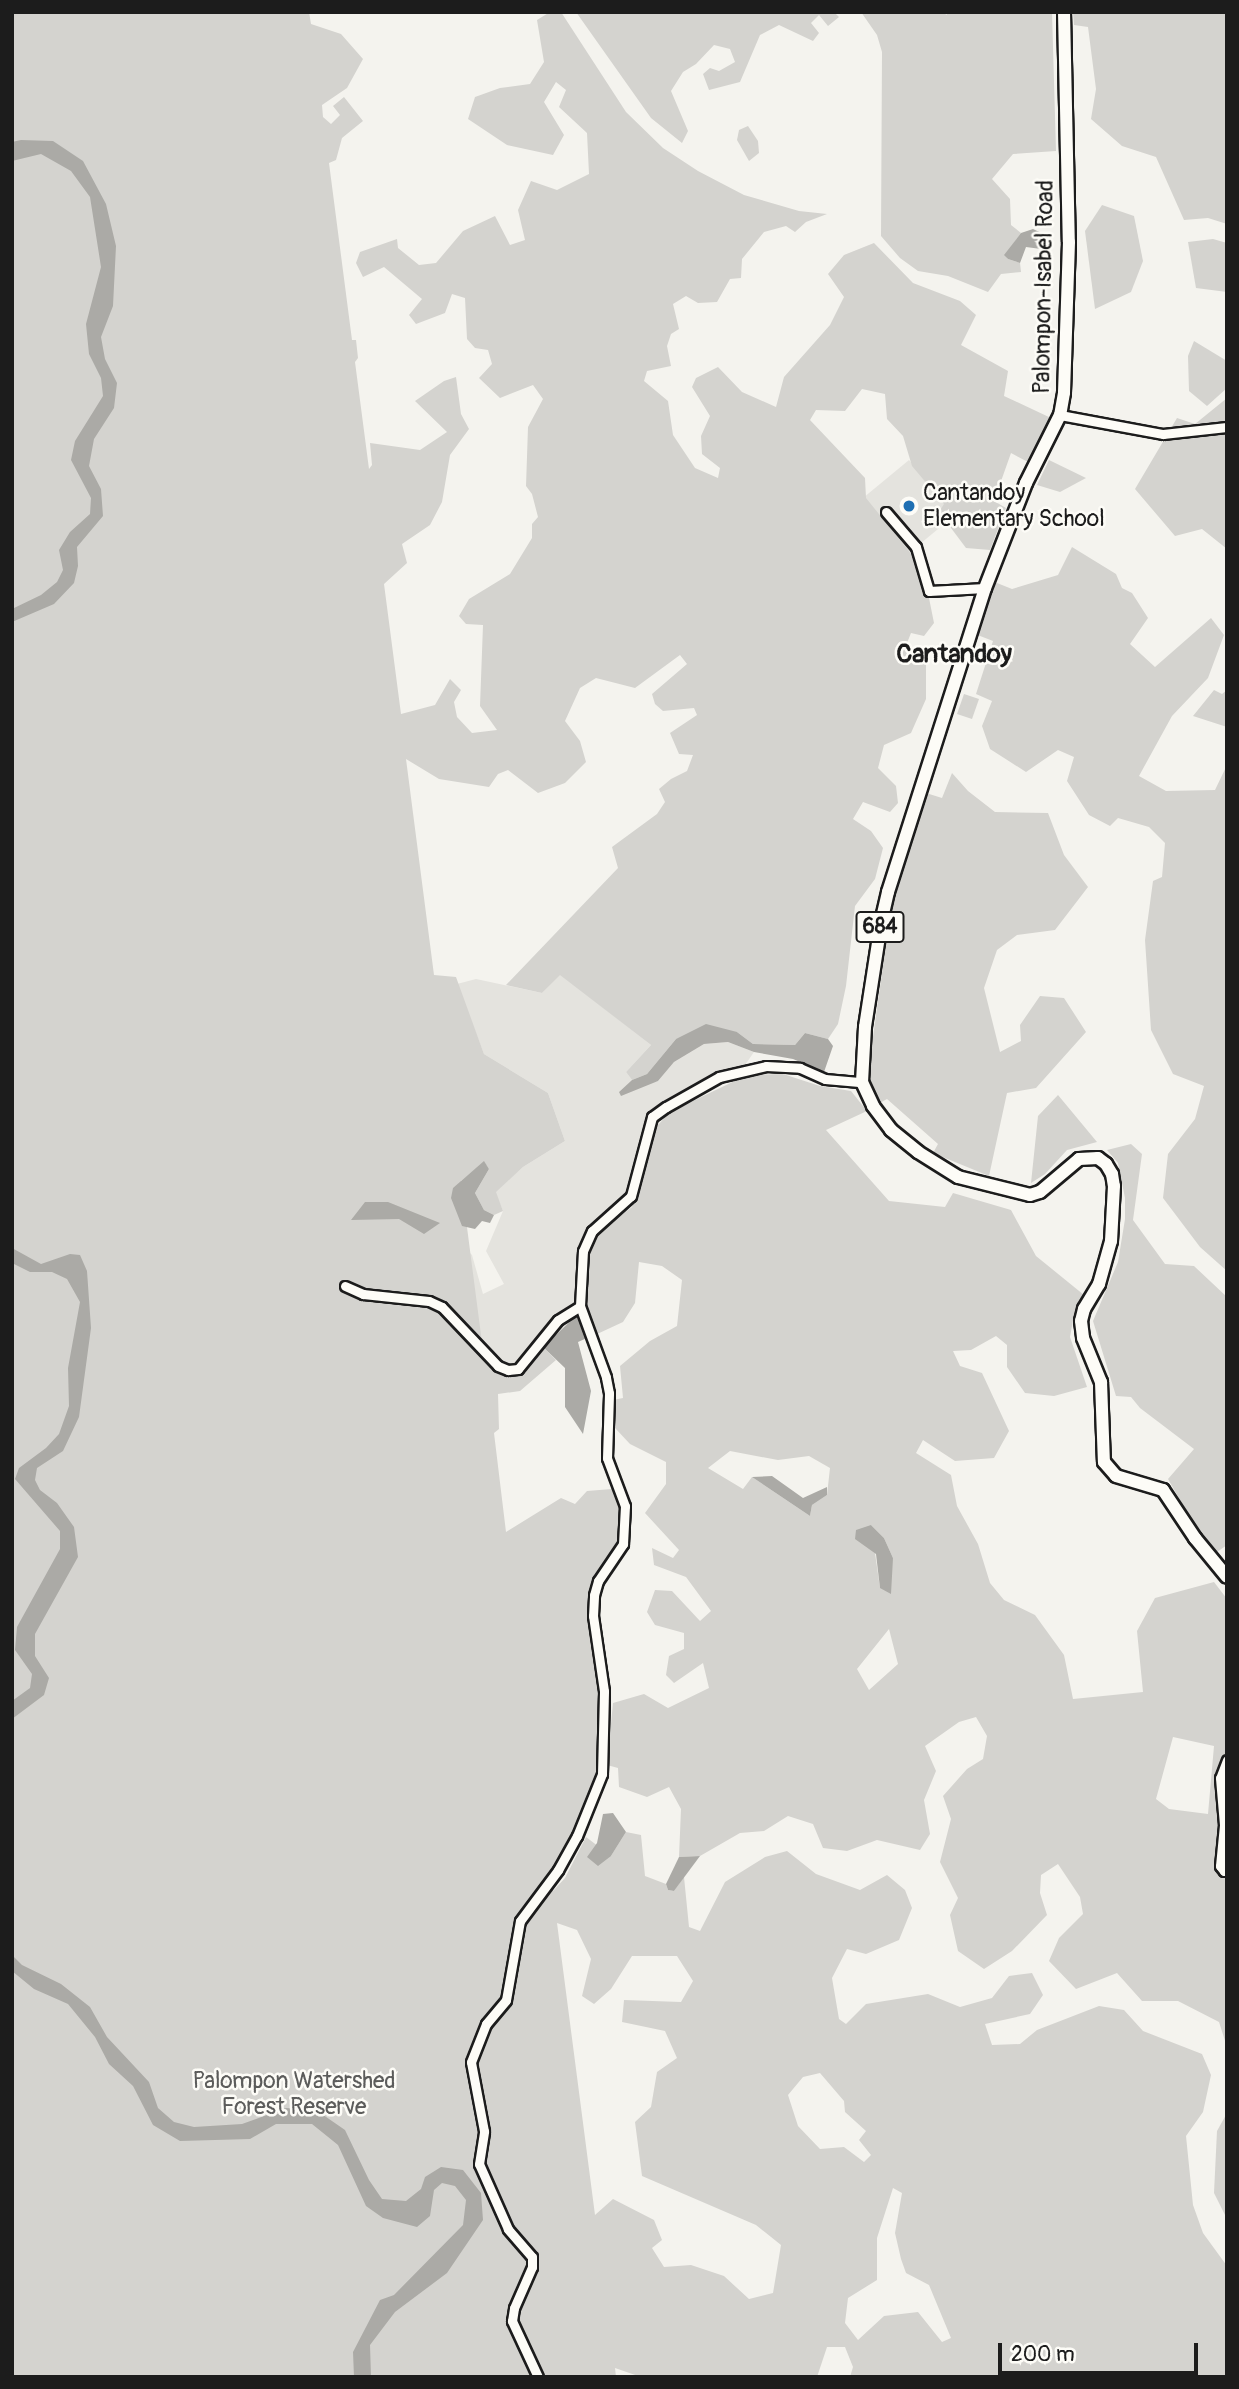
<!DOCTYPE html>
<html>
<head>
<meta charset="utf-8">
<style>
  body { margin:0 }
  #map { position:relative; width:1239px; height:2389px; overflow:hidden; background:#f4f3ee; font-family:Pangolin,sans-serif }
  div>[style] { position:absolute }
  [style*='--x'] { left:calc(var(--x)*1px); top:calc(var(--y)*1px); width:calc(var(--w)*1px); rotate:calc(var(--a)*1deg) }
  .built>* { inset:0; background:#e4e3de }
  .green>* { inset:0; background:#d4d3cf }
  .water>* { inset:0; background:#abaaa6 }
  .roads { filter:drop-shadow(2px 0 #1c1c1c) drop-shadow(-2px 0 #1c1c1c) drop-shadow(0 2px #1c1c1c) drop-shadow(0 -2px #1c1c1c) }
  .minor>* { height:9px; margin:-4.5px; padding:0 4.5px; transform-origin:4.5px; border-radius:4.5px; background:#fdfcf7 }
  .highway>* { height:12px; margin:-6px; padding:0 6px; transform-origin:6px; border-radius:6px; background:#fdfcf7 }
  .dots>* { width:19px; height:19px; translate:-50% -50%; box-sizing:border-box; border:4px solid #fdfcf7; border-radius:50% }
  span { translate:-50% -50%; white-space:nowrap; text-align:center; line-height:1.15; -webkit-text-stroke:5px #fdfcf7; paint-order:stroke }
  .shield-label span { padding:2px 5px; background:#fdfcf7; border:2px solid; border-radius:5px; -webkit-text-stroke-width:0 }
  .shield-label { font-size:21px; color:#1c1c1c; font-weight:700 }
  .street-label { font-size:23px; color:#1c1c1c }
  .poi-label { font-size:23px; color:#1c1c1c }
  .left { translate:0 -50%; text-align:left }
  .park-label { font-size:23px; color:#5c5c5b }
  .quarter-label { font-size:26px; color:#1c1c1c; font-weight:700 }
  .frame { position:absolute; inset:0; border:14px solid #1c1c1c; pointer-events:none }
  .scale { position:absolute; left:998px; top:2343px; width:200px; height:32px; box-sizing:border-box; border:4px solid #1c1c1c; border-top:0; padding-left:9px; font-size:21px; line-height:24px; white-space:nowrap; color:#1c1c1c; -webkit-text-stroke:5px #fdfcf7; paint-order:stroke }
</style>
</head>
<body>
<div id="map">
  <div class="built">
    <div style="clip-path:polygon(909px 460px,955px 515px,909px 553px,863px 498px)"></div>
    <div style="clip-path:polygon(560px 974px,651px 1045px,626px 1072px,632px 1080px,619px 1092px,658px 1081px,674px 1062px,704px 1044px,728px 1042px,754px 1052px,745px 1065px,651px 1116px,629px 1194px,590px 1229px,579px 1271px,577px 1315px,509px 1378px,489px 1363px,446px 1317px,440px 1223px,472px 1255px,483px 1294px,504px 1284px,486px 1251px,503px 1211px,495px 1192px,523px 1167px,565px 1141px,548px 1093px,484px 1054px,457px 984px,476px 979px,542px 993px)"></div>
  </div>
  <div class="green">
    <div style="clip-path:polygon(evenodd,12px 12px,309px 12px,311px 24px,341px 34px,363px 59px,347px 88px,322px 105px,323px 117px,331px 124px,340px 115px,333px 106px,344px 97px,363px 121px,342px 138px,336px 160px,329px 163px,352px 340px,356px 340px,358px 358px,355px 362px,369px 469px,372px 465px,370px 443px,420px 450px,447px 432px,415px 401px,444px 381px,456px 377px,461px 414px,469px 429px,450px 455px,442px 502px,430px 525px,402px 544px,407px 563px,384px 584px,401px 714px,435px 705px,450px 679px,461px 690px,454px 702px,457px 717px,472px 733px,497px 730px,480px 706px,483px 625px,466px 624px,459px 616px,469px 599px,510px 574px,532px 538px,532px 524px,538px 517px,532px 494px,526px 486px,528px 427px,543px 399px,533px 385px,500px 398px,479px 378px,492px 364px,488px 350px,475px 348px,467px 339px,465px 298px,452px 294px,445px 313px,416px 324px,409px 315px,422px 299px,384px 267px,363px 277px,356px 263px,360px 252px,397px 239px,398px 248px,419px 265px,436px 263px,463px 231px,495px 216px,510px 245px,525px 240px,518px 210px,531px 181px,557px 190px,589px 174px,587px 133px,559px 107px,566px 90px,556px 82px,544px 102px,564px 135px,553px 155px,507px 145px,468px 119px,475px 97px,500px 88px,530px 84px,544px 62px,537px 20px,550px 12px,561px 12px,626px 112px,663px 148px,698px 171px,744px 195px,799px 211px,827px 214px,806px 222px,795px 232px,786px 226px,764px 232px,742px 259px,741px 278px,730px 279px,717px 302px,698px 303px,686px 296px,673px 304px,679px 329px,671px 334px,667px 346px,671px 366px,647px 371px,644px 381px,668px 401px,673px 435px,695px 468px,718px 478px,720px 468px,702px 454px,701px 436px,710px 416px,692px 387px,696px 378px,718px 367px,742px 392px,776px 407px,784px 377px,830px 325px,844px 297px,828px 274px,844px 255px,874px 243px,913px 283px,960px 301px,976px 315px,961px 345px,1008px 371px,1004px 396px,1051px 418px,1028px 462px,1011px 453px,994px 501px,1006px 508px,990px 550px,966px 548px,939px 512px,944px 504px,912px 466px,903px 436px,887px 419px,885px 394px,862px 389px,845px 411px,816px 410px,810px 420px,865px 478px,866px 498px,912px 555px,928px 593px,934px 623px,924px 636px,911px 633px,907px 643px,926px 664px,926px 699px,911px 733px,884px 745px,878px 768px,896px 786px,898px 803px,890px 812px,863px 802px,853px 819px,871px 831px,883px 848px,875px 879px,855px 906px,846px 986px,838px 1024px,828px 1039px,805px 1033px,795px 1045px,753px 1044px,737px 1032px,676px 1039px,647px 1074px,632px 1080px,626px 1072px,651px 1045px,560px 975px,542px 993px,506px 985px,618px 868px,612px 847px,657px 814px,665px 802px,659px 789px,671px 779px,687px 771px,693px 755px,679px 754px,670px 733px,697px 715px,694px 708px,663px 711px,655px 704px,652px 694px,687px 664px,680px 655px,635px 688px,596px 678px,580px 688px,565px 721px,580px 741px,586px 762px,565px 783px,538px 793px,508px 770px,498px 774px,489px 787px,439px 779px,406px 759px,434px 975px,456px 977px,484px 1054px,548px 1093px,565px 1141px,523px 1167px,496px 1192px,503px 1211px,494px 1215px,484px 1210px,475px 1193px,489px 1169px,484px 1162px,461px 1181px,484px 1358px,509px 1377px,543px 1347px,556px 1360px,520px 1391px,498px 1394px,499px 1429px,494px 1433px,506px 1532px,561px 1498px,575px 1504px,587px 1491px,612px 1489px,621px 1507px,621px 1541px,595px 1578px,587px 1606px,602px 1694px,598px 1769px,588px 1801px,562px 1857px,550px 1871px,553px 1891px,565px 1878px,586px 1837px,611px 1856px,626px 1832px,641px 1835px,645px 1876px,666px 1884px,668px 1890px,674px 1891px,684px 1877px,689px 1927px,700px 1931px,725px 1882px,765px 1857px,787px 1851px,816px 1874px,860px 1890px,887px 1875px,905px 1890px,912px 1908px,899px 1940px,866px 1954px,847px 1949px,832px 1978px,839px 2019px,846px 2024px,866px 2004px,928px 1994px,960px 2007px,992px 1998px,1009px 1976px,1032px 1973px,1043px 1995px,1030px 2014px,985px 2024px,992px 2045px,1020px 2044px,1037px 2030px,1099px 2006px,1124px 2010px,1143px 2031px,1202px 2054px,1211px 2075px,1203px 2112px,1186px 2136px,1193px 2205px,1203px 2233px,1227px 2266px,1227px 2377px,850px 2377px,853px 2367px,845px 2347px,827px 2347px,817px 2377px,641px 2377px,615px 2368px,616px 2377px,12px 2377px,12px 12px,557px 1923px,577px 1930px,591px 1959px,582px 1996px,594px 2004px,611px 1989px,632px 1956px,677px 1956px,693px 1981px,681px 2002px,624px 2000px,622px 2022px,665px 2031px,677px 2058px,657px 2072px,651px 2107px,635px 2122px,642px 2176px,756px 2225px,781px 2245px,773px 2293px,749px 2299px,724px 2276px,691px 2265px,664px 2267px,652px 2248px,662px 2240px,654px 2220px,613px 2199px,595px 2215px,557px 1923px,12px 12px,820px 2073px,844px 2101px,845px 2112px,866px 2131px,859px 2140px,871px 2155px,864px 2162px,844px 2147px,820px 2149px,798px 2126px,788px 2095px,803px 2077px,820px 2073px,12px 12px,893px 2188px,902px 2193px,895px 2233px,901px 2259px,906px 2273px,929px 2285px,951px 2338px,942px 2342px,918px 2312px,884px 2316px,858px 2340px,845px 2323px,848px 2298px,877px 2280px,877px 2238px,893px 2188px)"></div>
    <div style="clip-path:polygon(576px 12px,834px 12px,839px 17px,828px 26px,819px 15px,811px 23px,819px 33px,813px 41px,779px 25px,760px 35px,740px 82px,709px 90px,703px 74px,710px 68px,719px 71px,735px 62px,730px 49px,714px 45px,696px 64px,683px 72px,671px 91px,688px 131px,682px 143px,651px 118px)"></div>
    <div style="clip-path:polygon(861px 12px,945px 12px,946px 15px,949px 12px,1052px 12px,1056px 151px,1013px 154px,992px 179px,1010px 199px,1011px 225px,1021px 233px,1005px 255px,1008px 259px,1020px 263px,1021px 272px,1001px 274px,988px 292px,948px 276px,918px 271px,900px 258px,881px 236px,882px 52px,877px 35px)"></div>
    <div style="clip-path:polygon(1073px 12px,1227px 12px,1227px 224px,1208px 218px,1184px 220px,1156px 157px,1122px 146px,1091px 119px,1096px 89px,1088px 27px,1074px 25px)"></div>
    <div style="clip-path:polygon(748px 126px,758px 141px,759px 153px,749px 161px,737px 140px,739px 130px)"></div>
    <div style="clip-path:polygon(1102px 205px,1134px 216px,1143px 261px,1131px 292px,1095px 309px,1085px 231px)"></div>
    <div style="clip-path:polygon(1213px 239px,1227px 243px,1227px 292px,1196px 288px,1188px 242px)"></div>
    <div style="clip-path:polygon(1194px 341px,1227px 361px,1227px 388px,1207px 406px,1189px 391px,1188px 356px)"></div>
    <div style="clip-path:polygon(1227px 398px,1227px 549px,1202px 529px,1175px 536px,1135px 489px,1177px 418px,1195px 424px)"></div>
    <div style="clip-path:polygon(1049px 460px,1086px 478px,1060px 492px,1037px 485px)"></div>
    <div style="clip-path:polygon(1072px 547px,1116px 574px,1122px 588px,1132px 593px,1148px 618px,1130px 644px,1155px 667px,1211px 618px,1224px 635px,1208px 678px,1172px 716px,1139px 776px,1166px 791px,1215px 790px,1227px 765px,1227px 1271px,1200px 1247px,1163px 1198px,1168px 1154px,1195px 1119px,1204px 1086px,1173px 1074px,1151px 1030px,1145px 940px,1153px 881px,1162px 877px,1165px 843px,1149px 827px,1118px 818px,1110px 826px,1089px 815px,1067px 781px,1074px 757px,1058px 750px,1026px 772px,990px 749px,982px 726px,992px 701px,976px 694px,993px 641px,975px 634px,992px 581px,1012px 589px,1058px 575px)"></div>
    <div style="clip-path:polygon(1214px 690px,1222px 694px,1227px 690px,1227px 727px,1193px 716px)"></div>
    <div style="clip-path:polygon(964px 694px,979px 699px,972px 719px,957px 714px)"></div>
    <div style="clip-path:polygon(952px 773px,968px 791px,995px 812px,1048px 813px,1064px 855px,1088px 887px,1055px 930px,1017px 935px,997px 950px,984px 988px,1000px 1052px,1021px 1041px,1020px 1025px,1040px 996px,1064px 998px,1086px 1032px,1036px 1088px,1007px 1093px,989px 1176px,933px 1153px,938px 1144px,887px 1099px,878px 1104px,873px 1096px,869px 1065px,894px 888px,926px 793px,942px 798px)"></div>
    <div style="clip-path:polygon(evenodd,783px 1074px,820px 1086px,851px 1091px,867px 1111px,826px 1130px,889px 1201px,945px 1207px,953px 1193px,1011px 1210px,1036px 1256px,1084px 1295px,1074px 1315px,1070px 1337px,1087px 1387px,1054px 1396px,1025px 1393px,1007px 1367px,1007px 1345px,996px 1336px,971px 1350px,953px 1351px,960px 1366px,982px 1373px,1009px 1431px,994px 1458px,955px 1461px,923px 1440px,916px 1453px,951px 1475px,957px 1506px,978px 1544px,990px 1583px,1004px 1600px,1035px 1615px,1064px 1655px,1073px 1699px,1143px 1692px,1137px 1631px,1155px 1598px,1214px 1582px,1227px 1599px,1227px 2047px,1219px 2022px,1178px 2001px,1142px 2001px,1117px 1973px,1076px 1989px,1049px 1961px,1059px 1938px,1083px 1914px,1080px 1897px,1058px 1864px,1041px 1875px,1040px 1893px,1047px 1915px,1012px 1951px,984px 1969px,958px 1951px,950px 1915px,958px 1898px,940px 1862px,951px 1819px,943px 1796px,967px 1769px,983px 1759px,987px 1736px,976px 1717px,959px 1722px,925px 1746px,936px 1771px,924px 1800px,930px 1834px,920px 1850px,877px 1840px,847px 1851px,823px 1848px,813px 1824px,788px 1816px,764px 1831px,740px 1833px,700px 1856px,679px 1857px,681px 1809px,669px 1787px,647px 1797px,619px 1787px,618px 1768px,607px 1765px,613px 1703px,644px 1694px,668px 1708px,709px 1688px,703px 1663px,674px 1683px,666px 1675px,669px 1656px,684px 1649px,684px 1633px,655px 1625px,647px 1612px,655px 1590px,672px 1591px,700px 1621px,711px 1611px,686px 1577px,654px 1565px,652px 1548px,673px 1558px,679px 1550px,645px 1513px,666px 1484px,666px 1462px,630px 1444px,615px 1428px,613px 1400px,623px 1398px,620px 1366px,650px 1341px,677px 1326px,682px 1280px,662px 1266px,639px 1262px,635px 1303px,623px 1322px,595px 1335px,585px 1307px,587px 1254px,599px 1232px,632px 1207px,657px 1126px,670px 1112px,747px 1075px,783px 1074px,730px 1451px,778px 1460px,809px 1456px,830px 1468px,827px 1495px,812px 1505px,810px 1516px,752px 1477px,743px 1489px,708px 1468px,730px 1451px,783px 1074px,871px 1525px,884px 1538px,893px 1558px,880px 1588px,871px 1525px,783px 1074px,889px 1629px,898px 1664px,869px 1690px,857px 1669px,889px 1629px,783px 1074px,1173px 1737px,1214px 1746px,1208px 1814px,1169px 1809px,1156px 1799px,1173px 1737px)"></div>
    <div style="clip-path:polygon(1058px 1095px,1097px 1142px,1067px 1150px,1045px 1174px,1031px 1183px,1038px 1116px)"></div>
    <div style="clip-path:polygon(1131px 1144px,1142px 1154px,1133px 1220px,1165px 1264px,1194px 1266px,1227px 1297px,1227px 1545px,1217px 1552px,1188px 1514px,1168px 1479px,1194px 1449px,1140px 1408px,1131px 1397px,1116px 1396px,1093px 1321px,1118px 1262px,1125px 1219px,1125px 1198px,1118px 1163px,1107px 1150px)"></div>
    <div style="clip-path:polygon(1227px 2113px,1227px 2219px,1214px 2193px,1217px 2131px)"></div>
  </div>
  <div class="water">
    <div style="clip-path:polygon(21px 140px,53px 141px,83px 161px,106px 204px,116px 246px,113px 306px,101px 337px,105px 359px,117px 383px,114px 408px,94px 439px,89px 466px,101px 489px,103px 516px,77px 547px,78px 566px,74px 583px,54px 604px,12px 622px,12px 609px,41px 595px,57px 582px,63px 570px,59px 550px,70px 532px,90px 514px,91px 498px,71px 460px,75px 441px,103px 396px,101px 378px,89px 354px,86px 324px,101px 267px,90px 197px,71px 171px,41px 154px,12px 161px,12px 142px)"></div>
    <div style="clip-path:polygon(1033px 229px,1052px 238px,1049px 246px,1041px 249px,1026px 247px,1020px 263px,1008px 259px,1004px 255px,1021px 233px)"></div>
    <div style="clip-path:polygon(706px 1024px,737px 1032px,753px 1044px,795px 1045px,805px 1033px,828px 1039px,833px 1046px,824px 1072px,793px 1059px,754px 1052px,728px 1042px,704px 1044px,674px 1062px,658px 1081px,621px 1096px,619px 1092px,632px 1080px,647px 1074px,676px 1039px)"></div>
    <div style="clip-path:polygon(484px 1161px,489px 1169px,475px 1193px,484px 1210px,494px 1215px,490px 1223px,482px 1221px,475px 1229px,462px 1226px,451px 1198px,453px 1188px)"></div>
    <div style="clip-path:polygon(365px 1202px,388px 1202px,440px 1223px,424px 1234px,399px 1219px,351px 1220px)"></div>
    <div style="clip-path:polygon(12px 1248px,41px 1264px,70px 1254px,80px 1255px,87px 1271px,91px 1328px,79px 1417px,63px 1451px,37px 1468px,35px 1480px,40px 1490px,57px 1503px,74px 1527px,78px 1557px,35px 1634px,35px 1656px,49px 1678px,44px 1695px,12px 1719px,12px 1701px,30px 1688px,32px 1674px,15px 1650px,17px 1627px,60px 1549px,60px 1531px,15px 1479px,19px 1468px,46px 1448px,59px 1434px,69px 1406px,68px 1368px,80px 1302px,67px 1279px,52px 1272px,30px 1272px,12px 1263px)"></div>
    <div style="clip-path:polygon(577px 1315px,587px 1338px,578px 1342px,591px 1391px,583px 1434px,565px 1407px,565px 1368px,543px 1347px)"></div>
    <div style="clip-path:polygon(772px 1476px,803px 1498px,827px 1487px,827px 1495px,812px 1505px,810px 1516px,752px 1477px)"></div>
    <div style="clip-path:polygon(871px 1525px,884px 1538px,893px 1558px,891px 1594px,880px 1588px,876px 1554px,855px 1539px,856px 1530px)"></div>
    <div style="clip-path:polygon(613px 1813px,626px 1832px,611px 1856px,598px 1866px,587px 1857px,597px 1843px,603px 1814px)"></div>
    <div style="clip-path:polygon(700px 1856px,674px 1891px,668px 1890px,666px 1884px,679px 1857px)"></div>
    <div style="clip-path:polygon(12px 1955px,22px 1965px,61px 1984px,90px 2007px,107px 2037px,149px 2082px,158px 2108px,174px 2122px,194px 2127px,242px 2124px,286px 2108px,316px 2110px,345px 2130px,369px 2180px,382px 2199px,406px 2201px,421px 2189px,425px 2177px,441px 2167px,463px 2170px,481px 2193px,483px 2220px,447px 2273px,395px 2312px,370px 2345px,371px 2377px,354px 2377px,353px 2352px,380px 2300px,394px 2295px,463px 2225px,466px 2200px,455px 2186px,442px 2183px,434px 2190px,430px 2216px,417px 2227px,383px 2218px,366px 2206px,338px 2145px,312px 2124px,276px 2124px,250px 2139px,180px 2141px,153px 2125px,133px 2086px,109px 2064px,95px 2037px,68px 2004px,34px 1989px,12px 1971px)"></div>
  </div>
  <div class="roads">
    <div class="minor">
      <div style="--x:1060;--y:415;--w:105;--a:10.5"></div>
      <div style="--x:1163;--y:434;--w:64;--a:-6.2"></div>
      <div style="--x:886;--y:512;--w:46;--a:49.4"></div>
      <div style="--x:916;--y:547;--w:46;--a:73.5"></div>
      <div style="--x:929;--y:591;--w:56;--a:-3.1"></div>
      <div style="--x:345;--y:1286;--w:20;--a:24"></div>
      <div style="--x:363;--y:1294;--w:66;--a:6.1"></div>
      <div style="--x:429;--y:1301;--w:14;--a:25"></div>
      <div style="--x:442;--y:1307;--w:81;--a:46.5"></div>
      <div style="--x:498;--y:1366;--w:11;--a:22"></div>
      <div style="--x:508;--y:1370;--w:10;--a:-6"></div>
      <div style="--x:518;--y:1369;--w:63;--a:-50.8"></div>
      <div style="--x:558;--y:1320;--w:26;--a:-32"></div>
      <div style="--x:1227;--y:1760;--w:19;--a:111"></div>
      <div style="--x:1220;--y:1778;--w:47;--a:85.1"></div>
      <div style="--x:1224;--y:1825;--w:41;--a:95.6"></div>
      <div style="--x:1220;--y:1866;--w:6;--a:51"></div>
      <div style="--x:1224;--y:1871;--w:3;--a:-18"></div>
      <div style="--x:538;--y:2377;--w:62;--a:-114.9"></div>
      <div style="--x:512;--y:2321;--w:13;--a:-81"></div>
      <div style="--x:514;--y:2308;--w:45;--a:-66.3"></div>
      <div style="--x:532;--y:2267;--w:10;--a:-90"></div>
      <div style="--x:532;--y:2257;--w:37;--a:-131"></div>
      <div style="--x:508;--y:2229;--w:71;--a:-114"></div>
      <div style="--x:479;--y:2164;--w:33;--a:-81"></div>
      <div style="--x:484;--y:2131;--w:70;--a:-100.7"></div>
      <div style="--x:471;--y:2062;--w:41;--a:-68.5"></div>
      <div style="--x:486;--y:2024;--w:31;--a:-50"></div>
      <div style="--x:506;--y:2000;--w:80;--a:-80"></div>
      <div style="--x:520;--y:1921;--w:64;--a:-53.3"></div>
      <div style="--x:558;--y:1870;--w:39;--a:-61"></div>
      <div style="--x:577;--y:1836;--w:67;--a:-68"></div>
      <div style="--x:602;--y:1774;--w:83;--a:-88.6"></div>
      <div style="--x:604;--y:1691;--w:76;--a:-98.3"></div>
      <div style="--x:593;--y:1616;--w:21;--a:-87"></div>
      <div style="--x:594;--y:1595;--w:15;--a:-74"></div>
      <div style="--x:598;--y:1581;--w:45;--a:-56"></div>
      <div style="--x:623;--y:1544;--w:38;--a:-87"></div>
      <div style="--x:625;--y:1506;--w:51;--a:-110.6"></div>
      <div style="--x:607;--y:1458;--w:65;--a:-88.2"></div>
      <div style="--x:609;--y:1393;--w:16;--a:-101"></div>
      <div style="--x:606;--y:1377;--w:76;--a:-110.1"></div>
      <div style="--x:580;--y:1306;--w:55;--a:-86.9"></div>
      <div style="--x:583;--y:1251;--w:22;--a:-66"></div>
      <div style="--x:592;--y:1231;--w:52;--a:-41.9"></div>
      <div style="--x:631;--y:1196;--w:82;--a:-75.1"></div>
      <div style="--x:652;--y:1117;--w:17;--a:-36"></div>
      <div style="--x:666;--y:1107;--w:61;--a:-29.5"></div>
      <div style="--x:719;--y:1077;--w:48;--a:-13.2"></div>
      <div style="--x:766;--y:1066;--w:34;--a:3"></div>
      <div style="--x:800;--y:1068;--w:27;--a:24"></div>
      <div style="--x:825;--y:1079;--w:37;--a:5"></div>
    </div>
    <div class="highway">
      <div style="--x:1064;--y:12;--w:230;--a:88.8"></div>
      <div style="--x:1069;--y:242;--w:151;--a:91.9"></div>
      <div style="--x:1064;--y:393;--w:22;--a:100"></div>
      <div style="--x:1060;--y:415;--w:76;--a:116.6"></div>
      <div style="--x:1026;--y:483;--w:113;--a:111.3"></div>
      <div style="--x:985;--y:588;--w:319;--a:107.7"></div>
      <div style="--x:888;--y:892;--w:26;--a:103"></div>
      <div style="--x:882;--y:917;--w:111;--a:98.8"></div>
      <div style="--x:865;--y:1027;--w:55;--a:93.1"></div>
      <div style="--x:862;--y:1082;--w:26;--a:65"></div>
      <div style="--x:873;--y:1106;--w:30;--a:53"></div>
      <div style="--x:891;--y:1130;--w:35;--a:39"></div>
      <div style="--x:918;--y:1152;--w:47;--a:32"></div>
      <div style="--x:958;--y:1177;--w:74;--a:14"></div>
      <div style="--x:1030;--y:1195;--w:10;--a:-17"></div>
      <div style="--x:1040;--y:1192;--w:51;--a:-40.2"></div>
      <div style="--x:1079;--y:1159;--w:19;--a:-3"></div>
      <div style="--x:1098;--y:1158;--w:10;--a:37"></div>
      <div style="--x:1106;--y:1164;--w:12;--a:59"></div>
      <div style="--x:1112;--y:1174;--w:12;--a:81"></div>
      <div style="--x:1114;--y:1186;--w:55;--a:93.1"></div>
      <div style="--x:1111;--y:1241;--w:45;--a:105.6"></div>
      <div style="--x:1099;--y:1284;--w:29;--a:121"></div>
      <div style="--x:1084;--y:1309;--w:12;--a:104"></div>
      <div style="--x:1081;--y:1321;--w:17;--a:83"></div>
      <div style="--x:1083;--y:1338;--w:48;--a:67.8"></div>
      <div style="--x:1101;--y:1382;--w:80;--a:87.9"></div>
      <div style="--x:1104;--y:1462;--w:18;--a:49"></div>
      <div style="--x:1116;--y:1476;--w:49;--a:16.6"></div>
      <div style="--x:1163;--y:1490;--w:58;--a:56.3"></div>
      <div style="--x:1195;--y:1538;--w:50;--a:50.6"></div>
    </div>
  </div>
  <div class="dots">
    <div style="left:909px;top:506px;background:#1f6fb2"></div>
  </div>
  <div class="shield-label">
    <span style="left:880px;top:927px">684</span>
  </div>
  <div class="street-label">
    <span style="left:1044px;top:287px;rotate:-89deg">Palompon-Isabel Road</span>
  </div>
  <div class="poi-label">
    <span class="left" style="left:923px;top:506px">Cantandoy<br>Elementary School</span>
  </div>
  <div class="park-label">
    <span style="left:294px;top:2094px">Palompon Watershed<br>Forest Reserve</span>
  </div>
  <div class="quarter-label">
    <span style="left:954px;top:655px">Cantandoy</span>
  </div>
  <div class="frame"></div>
  <div class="scale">200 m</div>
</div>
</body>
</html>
